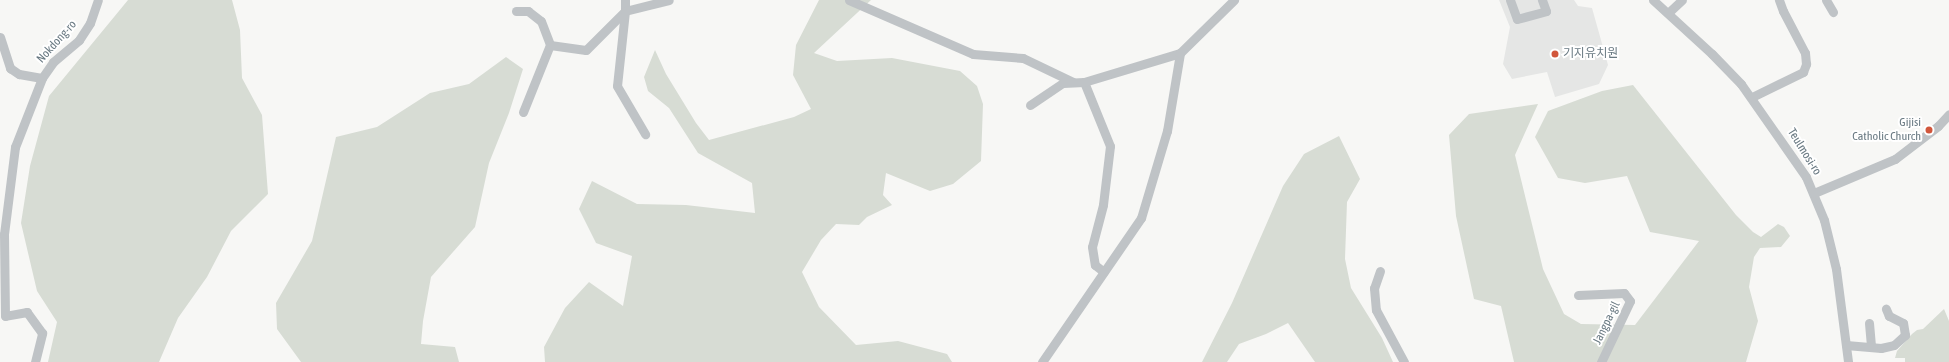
<!DOCTYPE html>
<html>
<head>
<meta charset="utf-8">
<style>
  body { margin:0 }
  #map { position:relative; width:1949px; height:362px; overflow:hidden; background:#f7f7f5; font-family:"Asap Condensed","Noto Sans KR",sans-serif }
  div>[style] { position:absolute }
  [style*='--x'] { left:calc(var(--x)*1px); top:calc(var(--y)*1px); width:calc(var(--w)*1px); rotate:calc(var(--a)*1deg) }
  .built>* { inset:0; background:#e5e6e5 }
  .green>* { inset:0; background:#d7dcd4 }
  .street>* { height:9px; margin:-4.5px; padding:0 4.5px; transform-origin:4.5px; border-radius:4.5px; background:#bfc3c6 }
  .dots>* { width:11px; height:11px; translate:-50% -50%; box-sizing:border-box; border:2px solid #fff; border-radius:50% }
  span { translate:-50% -50%; white-space:nowrap; text-align:center; line-height:1.15; -webkit-text-stroke:4px #fff; paint-order:stroke }
  .street-label { font-size:12px; color:#697982 }
  .poi-label { font-size:12px; color:#697982 }
  .left { translate:0 -50%; text-align:left }
  .right { translate:-100% -50%; text-align:right }
</style>
</head>
<body>
<div id="map">
  <div class="built">
    <div style="clip-path:polygon(1499px 0,1574px 0,1578px 6px,1592px 8px,1608px 65px,1599px 84px,1555px 97px,1547px 72px,1512px 79px,1503px 64px,1510px 27px)"></div>
  </div>
  <div class="green">
    <div style="clip-path:polygon(128px 0,232px 0,240px 30px,242px 78px,262px 115px,268px 194px,231px 231px,207px 277px,178px 318px,159px 362px,48px 362px,57px 322px,37px 291px,21px 223px,30px 166px,49px 96px)"></div>
    <div style="clip-path:polygon(819px 0,871px 0,814px 53px,837px 61px,892px 58px,960px 71px,977px 86px,983px 104px,981px 161px,953px 184px,930px 191px,886px 173px,883px 195px,892px 205px,867px 217px,859px 225px,836px 224px,821px 240px,802px 272px,819px 307px,856px 345px,898px 341px,947px 354px,952px 362px,545px 362px,544px 347px,565px 308px,589px 282px,623px 306px,632px 256px,596px 243px,579px 209px,592px 181px,637px 204px,686px 205px,755px 213px,752px 183px,698px 153px,669px 108px,648px 91px,644px 77px,655px 50px,666px 74px,696px 123px,709px 140px,794px 117px,811px 109px,793px 75px,796px 45px)"></div>
    <div style="clip-path:polygon(506px 57px,523px 69px,509px 113px,489px 163px,475px 227px,431px 277px,423px 321px,421px 344px,455px 347px,459px 362px,301px 362px,277px 329px,276px 303px,312px 241px,336px 137px,377px 127px,430px 93px,469px 84px)"></div>
    <div style="clip-path:polygon(1633px 85px,1736px 215px,1753px 232px,1761px 237px,1778px 224px,1784px 227px,1790px 236px,1781px 247px,1760px 248px,1754px 257px,1749px 287px,1758px 321px,1746px 362px,1514px 362px,1501px 306px,1474px 299px,1456px 216px,1449px 135px,1469px 114px,1538px 104px,1515px 155px,1543px 269px,1564px 314px,1581px 324px,1635px 325px,1699px 241px,1650px 232px,1627px 176px,1585px 183px,1558px 178px,1535px 137px,1548px 111px,1602px 91px)"></div>
    <div style="clip-path:polygon(1339px 136px,1360px 179px,1347px 202px,1345px 259px,1351px 288px,1382px 338px,1393px 362px,1315px 362px,1288px 323px,1266px 334px,1239px 344px,1227px 362px,1202px 362px,1232px 303px,1283px 186px,1304px 154px)"></div>
    <div style="clip-path:polygon(1944px 309px,1949px 321px,1949px 362px,1905px 362px,1905px 358px,1895px 358px,1897px 351px,1912px 334px,1917px 330px,1923px 329px)"></div>
  </div>
  <div class="street">
    <div style="--x:625;--y:0;--w:11;--a:90"></div>
    <div style="--x:625;--y:11;--w:75;--a:96.1"></div>
    <div style="--x:617;--y:86;--w:56;--a:59.7"></div>
    <div style="--x:849;--y:0;--w:135;--a:23.5"></div>
    <div style="--x:973;--y:54;--w:50;--a:4.6"></div>
    <div style="--x:1023;--y:58;--w:55;--a:25.6"></div>
    <div style="--x:1510;--y:0;--w:20;--a:70"></div>
    <div style="--x:1517;--y:19;--w:30;--a:-15"></div>
    <div style="--x:1546;--y:11;--w:12;--a:-110"></div>
    <div style="--x:1653;--y:0;--w:80;--a:42.5"></div>
    <div style="--x:1712;--y:54;--w:42;--a:46"></div>
    <div style="--x:1741;--y:84;--w:113;--a:55"></div>
    <div style="--x:1806;--y:177;--w:47;--a:67.3"></div>
    <div style="--x:1824;--y:220;--w:50;--a:76.2"></div>
    <div style="--x:1836;--y:269;--w:94;--a:82.6"></div>
    <div style="--x:1826;--y:0;--w:14;--a:60"></div>
    <div style="--x:516;--y:11;--w:12;--a:0"></div>
    <div style="--x:528;--y:11;--w:16;--a:38"></div>
    <div style="--x:541;--y:21;--w:26;--a:69"></div>
    <div style="--x:550;--y:45;--w:36;--a:8"></div>
    <div style="--x:586;--y:50;--w:55;--a:-45"></div>
    <div style="--x:625;--y:11;--w:45;--a:-14"></div>
    <div style="--x:1668;--y:13;--w:19;--a:-43"></div>
    <div style="--x:0;--y:37;--w:33;--a:72"></div>
    <div style="--x:10;--y:68;--w:11;--a:34"></div>
    <div style="--x:19;--y:74;--w:23;--a:10"></div>
    <div style="--x:42;--y:78;--w:19;--a:-55"></div>
    <div style="--x:53;--y:62;--w:34;--a:-40"></div>
    <div style="--x:79;--y:40;--w:20;--a:-57"></div>
    <div style="--x:90;--y:23;--w:24;--a:-71"></div>
    <div style="--x:1084;--y:82;--w:69;--a:67.9"></div>
    <div style="--x:1110;--y:146;--w:59;--a:96.8"></div>
    <div style="--x:1103;--y:205;--w:43;--a:104.7"></div>
    <div style="--x:1092;--y:247;--w:18;--a:81"></div>
    <div style="--x:1095;--y:265;--w:11;--a:38"></div>
    <div style="--x:1752;--y:97;--w:57;--a:-26.1"></div>
    <div style="--x:1803;--y:72;--w:9;--a:-69"></div>
    <div style="--x:1806;--y:64;--w:11;--a:-95"></div>
    <div style="--x:1805;--y:53;--w:47;--a:-117.6"></div>
    <div style="--x:1783;--y:11;--w:12;--a:-110"></div>
    <div style="--x:1030;--y:105;--w:40;--a:-34"></div>
    <div style="--x:1063;--y:83;--w:21;--a:-3"></div>
    <div style="--x:1084;--y:82;--w:100;--a:-16.8"></div>
    <div style="--x:523;--y:112;--w:72;--a:-68.1"></div>
    <div style="--x:1814;--y:193;--w:88;--a:-22.8"></div>
    <div style="--x:1895;--y:159;--w:54;--a:-37.5"></div>
    <div style="--x:1938;--y:126;--w:16;--a:-47"></div>
    <div style="--x:1380;--y:271;--w:18;--a:109"></div>
    <div style="--x:1374;--y:288;--w:22;--a:85"></div>
    <div style="--x:1376;--y:310;--w:59;--a:61.7"></div>
    <div style="--x:1578;--y:295;--w:46;--a:-2.5"></div>
    <div style="--x:1624;--y:293;--w:10;--a:53"></div>
    <div style="--x:1630;--y:301;--w:68;--a:115.4"></div>
    <div style="--x:1869;--y:323;--w:24;--a:85"></div>
    <div style="--x:1846;--y:345;--w:35;--a:5"></div>
    <div style="--x:1881;--y:348;--w:13;--a:-13"></div>
    <div style="--x:1894;--y:345;--w:15;--a:-42"></div>
    <div style="--x:1905;--y:335;--w:12;--a:-99"></div>
    <div style="--x:1903;--y:323;--w:16;--a:-153"></div>
    <div style="--x:1889;--y:316;--w:8;--a:-113"></div>
    <div style="--x:35;--y:362;--w:30;--a:-76"></div>
    <div style="--x:42;--y:333;--w:26;--a:-126"></div>
    <div style="--x:27;--y:312;--w:22;--a:170"></div>
    <div style="--x:5;--y:316;--w:82;--a:-90.7"></div>
    <div style="--x:4;--y:234;--w:88;--a:-82.8"></div>
    <div style="--x:15;--y:147;--w:74;--a:-68.6"></div>
    <div style="--x:1042;--y:362;--w:175;--a:-55.5"></div>
    <div style="--x:1141;--y:218;--w:91;--a:-73.4"></div>
    <div style="--x:1167;--y:131;--w:79;--a:-80.5"></div>
    <div style="--x:1180;--y:53;--w:76;--a:-44.5"></div>
  </div>
  <div class="dots">
    <div style="left:1555px;top:54px;background:#d1563b"></div>
    <div style="left:1929px;top:130px;background:#d1563b"></div>
  </div>
  <div class="street-label">
    <span style="left:57px;top:42px;rotate:-48deg">Nokdong-ro</span>
    <span style="left:1804px;top:152px;rotate:58deg">Teulmosi-ro</span>
    <span style="left:1607px;top:323px;rotate:-64deg">Jangpa-gil</span>
  </div>
  <div class="poi-label">
    <span class="left" style="left:1563px;top:54px">기지유치원</span>
    <span class="right" style="left:1921px;top:130px">Gijisi<br>Catholic Church</span>
  </div>
</div>
</body>
</html>
